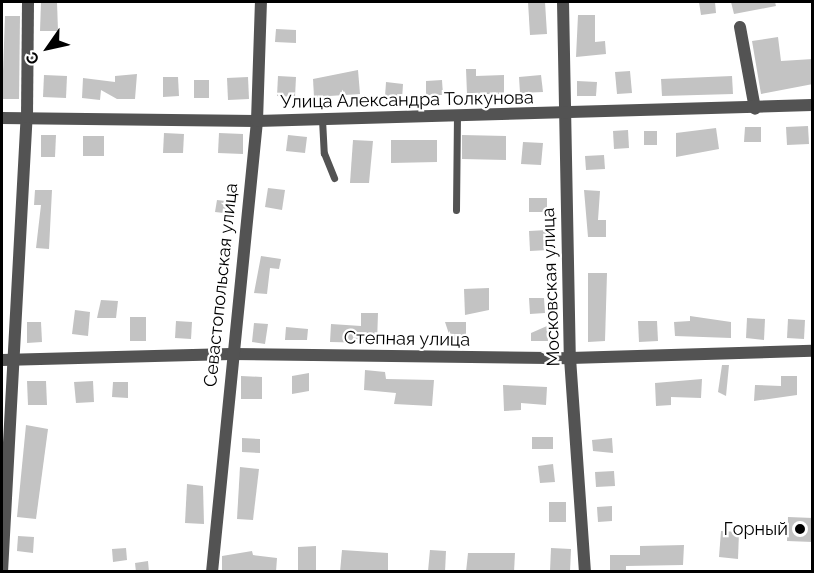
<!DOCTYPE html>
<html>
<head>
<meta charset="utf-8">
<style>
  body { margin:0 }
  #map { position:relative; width:814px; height:573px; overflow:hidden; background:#fff; font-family:Raleway,sans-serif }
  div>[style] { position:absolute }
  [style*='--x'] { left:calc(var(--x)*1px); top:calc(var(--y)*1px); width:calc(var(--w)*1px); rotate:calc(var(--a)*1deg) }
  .building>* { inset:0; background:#c3c3c3 }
  .lane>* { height:7px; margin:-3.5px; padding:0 3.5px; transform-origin:3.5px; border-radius:3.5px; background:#535353 }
  .street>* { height:12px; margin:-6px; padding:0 6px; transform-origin:6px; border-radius:6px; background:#535353 }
  .dots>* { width:16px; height:16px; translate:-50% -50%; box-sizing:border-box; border:3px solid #fff; border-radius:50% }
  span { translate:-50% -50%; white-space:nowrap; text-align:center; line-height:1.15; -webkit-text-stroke:4.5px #fff; paint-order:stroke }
  .street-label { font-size:18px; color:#000 }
  .poi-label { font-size:18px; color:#000 }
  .right { translate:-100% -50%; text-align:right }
  .frame { position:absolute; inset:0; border:3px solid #000; pointer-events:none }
  .north { position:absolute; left:18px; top:18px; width:60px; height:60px; -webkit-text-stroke:4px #fff; paint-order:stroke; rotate:236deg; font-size:16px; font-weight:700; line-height:24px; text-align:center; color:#000 }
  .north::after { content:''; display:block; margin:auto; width:21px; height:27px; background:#000; clip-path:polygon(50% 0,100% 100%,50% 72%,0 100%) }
</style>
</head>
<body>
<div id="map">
  <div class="building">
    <div style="clip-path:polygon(41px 2px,57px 2px,58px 31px,40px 31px)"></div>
    <div style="clip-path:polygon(528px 2px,545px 2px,547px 34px,530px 35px)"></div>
    <div style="clip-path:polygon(699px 2px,715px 2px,716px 13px,701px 15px)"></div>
    <div style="clip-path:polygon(731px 2px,775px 2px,776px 6px,734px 14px)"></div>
    <div style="clip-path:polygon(578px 15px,595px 15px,595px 42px,605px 41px,606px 54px,576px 57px)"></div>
    <div style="clip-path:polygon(5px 16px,20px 16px,19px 99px,2px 99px)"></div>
    <div style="clip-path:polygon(276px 29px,296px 30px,296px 43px,275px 42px)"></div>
    <div style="clip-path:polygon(778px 37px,781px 61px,813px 59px,813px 84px,761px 94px,752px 41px)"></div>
    <div style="clip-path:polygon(466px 69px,476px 69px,476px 76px,504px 75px,504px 94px,467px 94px)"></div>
    <div style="clip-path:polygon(358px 70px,360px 94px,314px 97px,313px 79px)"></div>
    <div style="clip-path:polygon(630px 71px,632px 93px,617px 94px,615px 72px)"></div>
    <div style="clip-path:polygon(137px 74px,135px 99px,117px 99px,101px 90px,100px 100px,82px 98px,83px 78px,115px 82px,115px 76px)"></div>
    <div style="clip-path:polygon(44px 75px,67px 76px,66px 98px,43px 97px)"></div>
    <div style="clip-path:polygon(541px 75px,543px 92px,520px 93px,519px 77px)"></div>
    <div style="clip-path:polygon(278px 76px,296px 77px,295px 97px,277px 96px)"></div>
    <div style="clip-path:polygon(732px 76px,733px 94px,662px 96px,661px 79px)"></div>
    <div style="clip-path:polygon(163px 77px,178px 77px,179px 96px,163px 97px)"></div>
    <div style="clip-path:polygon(248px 77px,249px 99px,228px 100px,227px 78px)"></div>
    <div style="clip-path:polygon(194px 80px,209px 80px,209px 98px,194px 98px)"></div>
    <div style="clip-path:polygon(442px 80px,443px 95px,426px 95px,426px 81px)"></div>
    <div style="clip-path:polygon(577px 81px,597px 82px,596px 96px,577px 96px)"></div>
    <div style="clip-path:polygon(386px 82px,403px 84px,402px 99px,385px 97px)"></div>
    <div style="clip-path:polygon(808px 126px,809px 144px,787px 145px,786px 127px)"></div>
    <div style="clip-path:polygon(745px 127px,761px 127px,761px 142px,744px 142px)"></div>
    <div style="clip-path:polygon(716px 128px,719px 149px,676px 157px,676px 133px)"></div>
    <div style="clip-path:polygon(628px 130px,629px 148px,614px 149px,613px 131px)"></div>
    <div style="clip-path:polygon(644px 131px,657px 131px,657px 145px,644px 145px)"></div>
    <div style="clip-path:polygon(164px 133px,184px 134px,183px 153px,163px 153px)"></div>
    <div style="clip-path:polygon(219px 133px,243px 134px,243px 154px,218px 153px)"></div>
    <div style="clip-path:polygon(41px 135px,56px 135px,55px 157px,41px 157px)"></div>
    <div style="clip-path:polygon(288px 135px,307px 137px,305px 153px,286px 151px)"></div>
    <div style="clip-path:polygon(462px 135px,506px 136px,506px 160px,462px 159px)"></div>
    <div style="clip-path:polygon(83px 136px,104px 136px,104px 156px,83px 156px)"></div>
    <div style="clip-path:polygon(353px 140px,373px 141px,369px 183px,350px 183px)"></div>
    <div style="clip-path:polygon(391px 140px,437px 140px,437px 162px,391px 163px)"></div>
    <div style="clip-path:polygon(523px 142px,543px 143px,541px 165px,521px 164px)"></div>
    <div style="clip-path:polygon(604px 155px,605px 169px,586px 170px,585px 156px)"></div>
    <div style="clip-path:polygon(268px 188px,285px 190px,282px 210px,265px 207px)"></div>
    <div style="clip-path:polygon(35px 190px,52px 190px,49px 249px,36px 248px,41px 205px,34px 205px)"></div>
    <div style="clip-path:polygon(584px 190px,600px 191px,598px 220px,606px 220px,606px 237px,588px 237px)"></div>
    <div style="clip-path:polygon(529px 198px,547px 198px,547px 212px,529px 212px)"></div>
    <div style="clip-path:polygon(217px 200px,234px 202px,233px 214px,215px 212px)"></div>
    <div style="clip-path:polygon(547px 230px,548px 250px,530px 251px,529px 231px)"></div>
    <div style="clip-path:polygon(261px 256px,281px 259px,279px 269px,270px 268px,267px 294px,254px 293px)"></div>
    <div style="clip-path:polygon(588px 273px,607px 273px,605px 341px,588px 342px)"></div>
    <div style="clip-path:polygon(489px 288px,489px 310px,465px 315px,464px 289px)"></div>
    <div style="clip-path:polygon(529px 298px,544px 298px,545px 313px,530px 314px)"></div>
    <div style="clip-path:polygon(101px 300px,118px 301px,116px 318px,97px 318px)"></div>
    <div style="clip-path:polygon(75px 310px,90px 312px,88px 336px,72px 334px)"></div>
    <div style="clip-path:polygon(361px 313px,378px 313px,377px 343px,330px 342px,331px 324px,361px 326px)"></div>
    <div style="clip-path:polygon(690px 316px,731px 322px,731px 338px,675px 336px,674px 322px,690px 321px)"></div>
    <div style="clip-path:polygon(130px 317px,146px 317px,146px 341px,130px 341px)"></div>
    <div style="clip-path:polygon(747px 318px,765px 319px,764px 340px,746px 338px)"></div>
    <div style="clip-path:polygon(788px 319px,805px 320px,804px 339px,787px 338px)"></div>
    <div style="clip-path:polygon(176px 321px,192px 322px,191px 339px,175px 338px)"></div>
    <div style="clip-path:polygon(638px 321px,657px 321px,658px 341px,639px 342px)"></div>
    <div style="clip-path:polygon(27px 322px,41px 322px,42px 342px,27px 343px)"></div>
    <div style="clip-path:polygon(445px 322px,466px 322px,466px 340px,451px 340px)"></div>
    <div style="clip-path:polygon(254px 323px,268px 324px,265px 344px,252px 342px)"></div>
    <div style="clip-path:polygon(547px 326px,548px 341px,531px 341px,531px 333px)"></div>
    <div style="clip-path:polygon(286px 327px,308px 329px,307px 340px,285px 340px)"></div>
    <div style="clip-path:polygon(722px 365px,729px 365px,726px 396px,718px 392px)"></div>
    <div style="clip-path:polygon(365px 370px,385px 372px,386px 379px,434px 380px,432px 406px,394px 404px,396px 393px,364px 390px)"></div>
    <div style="clip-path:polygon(309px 373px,309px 391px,292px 394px,292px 376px)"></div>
    <div style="clip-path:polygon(241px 376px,262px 377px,262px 399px,241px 399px)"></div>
    <div style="clip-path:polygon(781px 376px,797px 376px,797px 395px,754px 401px,755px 385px,781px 386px)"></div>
    <div style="clip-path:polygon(702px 379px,701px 398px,671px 397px,671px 405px,656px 406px,655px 383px)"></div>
    <div style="clip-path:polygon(27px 381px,46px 381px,47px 405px,28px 405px)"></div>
    <div style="clip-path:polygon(93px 381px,94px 402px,76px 403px,74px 382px)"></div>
    <div style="clip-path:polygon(113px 382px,128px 382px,128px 398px,112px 397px)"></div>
    <div style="clip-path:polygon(503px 385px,547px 387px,546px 405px,521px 403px,521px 410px,504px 411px)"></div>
    <div style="clip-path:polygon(26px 425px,48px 429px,36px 519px,17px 517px)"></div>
    <div style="clip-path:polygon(532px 437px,553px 437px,553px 449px,532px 449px)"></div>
    <div style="clip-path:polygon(242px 438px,260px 439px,260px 453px,242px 452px)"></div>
    <div style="clip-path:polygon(612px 438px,613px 453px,593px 451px,592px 440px)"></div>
    <div style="clip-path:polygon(553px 464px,555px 482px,540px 483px,538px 466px)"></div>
    <div style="clip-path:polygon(240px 467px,259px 469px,253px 520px,237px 519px)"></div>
    <div style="clip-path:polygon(614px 471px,615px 486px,596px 487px,595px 472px)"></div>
    <div style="clip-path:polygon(187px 484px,203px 486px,204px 524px,185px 523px)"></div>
    <div style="clip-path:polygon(549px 502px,566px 502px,566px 522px,549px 522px)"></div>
    <div style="clip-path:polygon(612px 506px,612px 521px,598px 522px,597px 507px)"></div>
    <div style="clip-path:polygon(788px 517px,813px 518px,813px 542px,787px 541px)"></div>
    <div style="clip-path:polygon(721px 531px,739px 532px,738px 559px,719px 557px)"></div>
    <div style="clip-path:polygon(18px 536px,34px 537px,33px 553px,17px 551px)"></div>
    <div style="clip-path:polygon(684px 545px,683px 565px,626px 566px,626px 572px,610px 572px,610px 555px,640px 555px,640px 546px)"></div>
    <div style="clip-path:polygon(316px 546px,316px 572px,298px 572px,298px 547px)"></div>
    <div style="clip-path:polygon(126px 548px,127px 560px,113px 562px,112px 549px)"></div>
    <div style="clip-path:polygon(551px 548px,571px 549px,570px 572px,550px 571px)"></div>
    <div style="clip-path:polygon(342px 550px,388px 553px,388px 572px,340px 572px)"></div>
    <div style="clip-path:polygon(430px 550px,446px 551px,445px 572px,428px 571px)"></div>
    <div style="clip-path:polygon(252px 551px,253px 555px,277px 558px,276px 572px,222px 572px,222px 556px)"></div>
    <div style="clip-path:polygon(468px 553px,515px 553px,514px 572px,466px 572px)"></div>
    <div style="clip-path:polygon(148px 561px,149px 572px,136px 572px,135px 563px)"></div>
  </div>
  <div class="lane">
    <div style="--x:322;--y:119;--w:34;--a:87"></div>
    <div style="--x:324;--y:153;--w:27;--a:68"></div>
    <div style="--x:456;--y:210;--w:93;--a:-89.4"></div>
  </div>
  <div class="street">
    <div style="--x:563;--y:2;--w:356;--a:88.9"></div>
    <div style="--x:570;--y:358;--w:215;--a:86"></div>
    <div style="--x:740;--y:27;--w:83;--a:79.6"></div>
    <div style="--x:2;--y:118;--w:255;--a:0.7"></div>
    <div style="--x:257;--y:121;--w:555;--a:-1.65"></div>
    <div style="--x:2;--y:360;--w:229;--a:-1.5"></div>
    <div style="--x:231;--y:354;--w:339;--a:0.7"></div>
    <div style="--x:570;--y:358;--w:242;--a:-1.7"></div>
    <div style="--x:2;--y:572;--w:456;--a:-86.9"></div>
    <div style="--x:27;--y:117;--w:115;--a:-89.5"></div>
    <div style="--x:212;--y:572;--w:453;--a:-84.3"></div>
    <div style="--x:257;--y:121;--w:119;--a:-88.1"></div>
  </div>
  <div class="dots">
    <div style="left:800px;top:529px;background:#000"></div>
  </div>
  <div class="street-label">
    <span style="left:407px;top:100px;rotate:-1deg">Улица Александра Толкунова</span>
    <span style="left:221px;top:285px;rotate:-84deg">Севастопольская улица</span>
    <span style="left:551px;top:287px;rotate:-92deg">Московская улица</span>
    <span style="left:407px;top:339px;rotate:1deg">Степная улица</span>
  </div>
  <div class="poi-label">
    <span class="right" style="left:788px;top:529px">Горный</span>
  </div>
  <div class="frame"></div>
  <div class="north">С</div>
</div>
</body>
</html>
